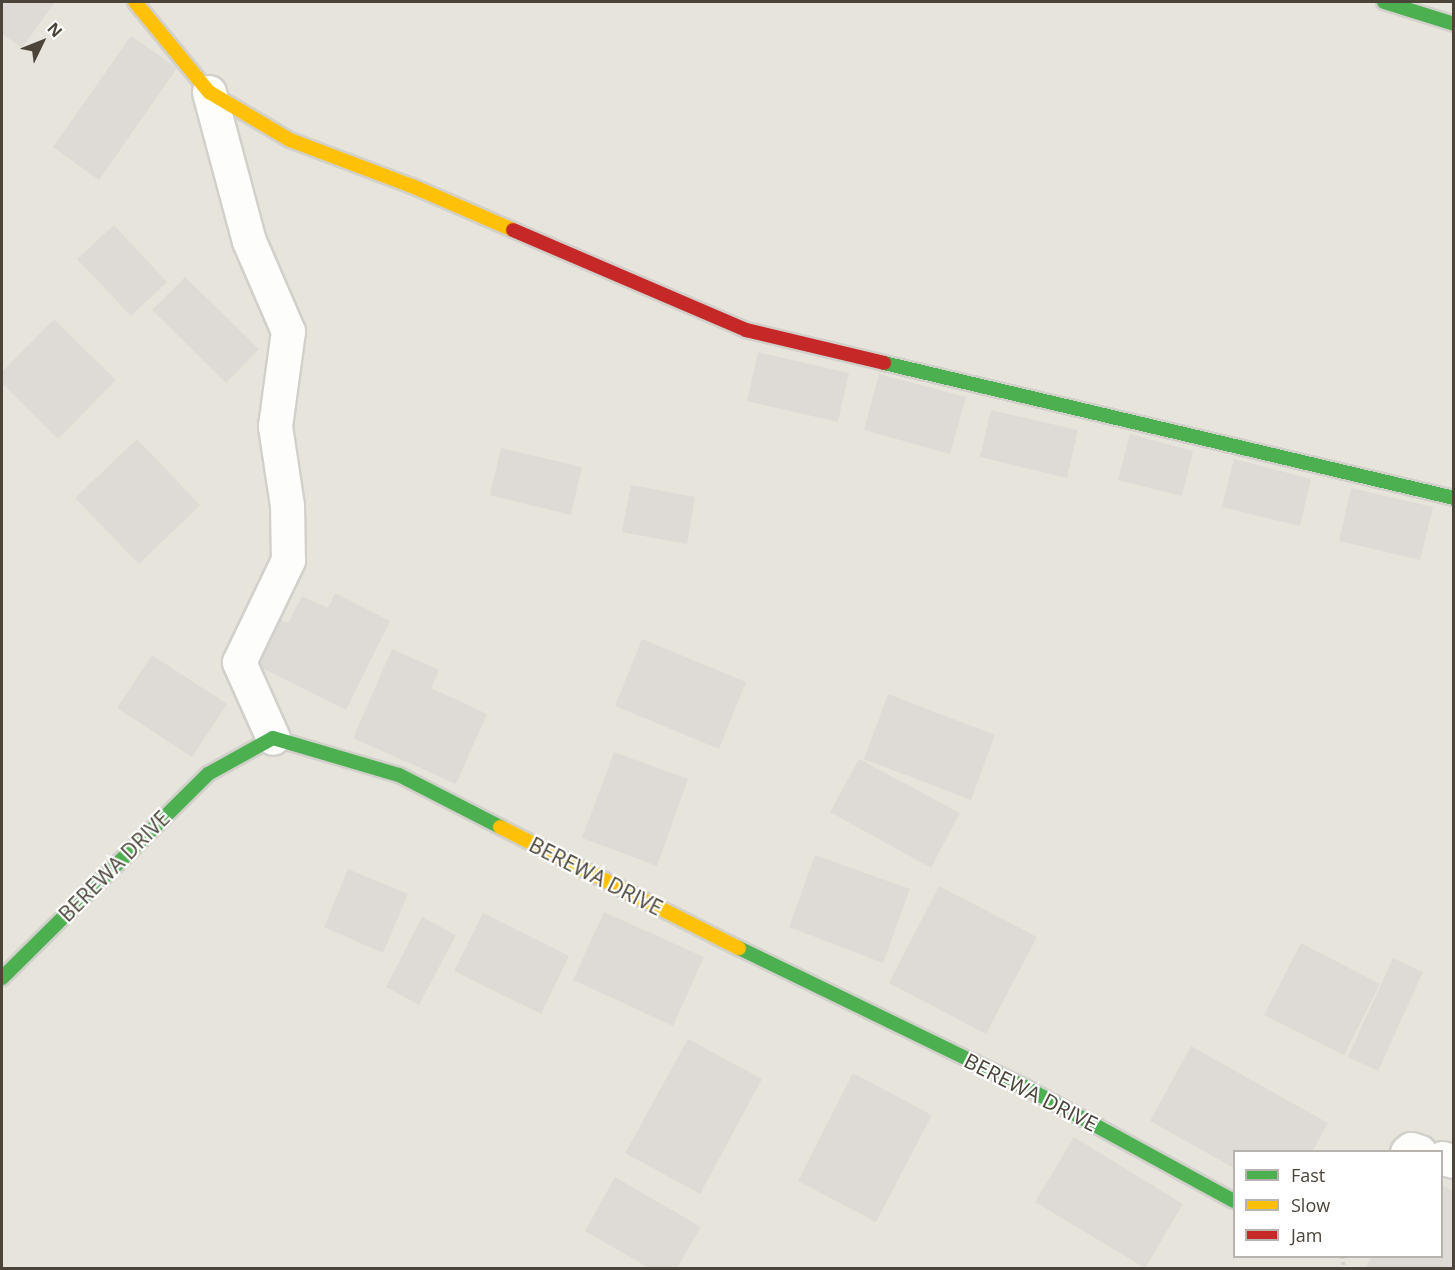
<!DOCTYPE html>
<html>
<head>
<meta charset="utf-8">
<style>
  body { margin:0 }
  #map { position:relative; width:1455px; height:1270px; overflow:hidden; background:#f4f2ee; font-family:"Open Sans",sans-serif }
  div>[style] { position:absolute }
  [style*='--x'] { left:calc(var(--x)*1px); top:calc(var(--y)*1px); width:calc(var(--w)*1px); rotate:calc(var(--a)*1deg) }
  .residential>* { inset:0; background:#e7e4dc }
  .building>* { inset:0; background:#dedbd6 }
  .path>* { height:4px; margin-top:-2px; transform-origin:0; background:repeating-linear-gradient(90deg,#d3d2cc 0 3px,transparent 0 6px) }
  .roads { filter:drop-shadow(2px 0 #d2d0cb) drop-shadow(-2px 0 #d2d0cb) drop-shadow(0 2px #d2d0cb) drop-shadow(0 -2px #d2d0cb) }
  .street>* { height:33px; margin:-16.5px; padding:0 16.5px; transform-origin:16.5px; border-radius:16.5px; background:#fdfdfc }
  .fast>* { height:14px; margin:-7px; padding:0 7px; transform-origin:7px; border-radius:7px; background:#4caf50 }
  .slow>* { height:14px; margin:-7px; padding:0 7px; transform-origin:7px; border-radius:7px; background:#ffc107 }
  .jam>* { height:14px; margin:-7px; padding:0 7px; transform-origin:7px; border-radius:7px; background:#c62828 }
  span { translate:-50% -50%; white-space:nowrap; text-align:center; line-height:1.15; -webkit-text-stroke:4.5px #fff; paint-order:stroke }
  .street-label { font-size:21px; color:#4b4439 }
  .frame { position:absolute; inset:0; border:3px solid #4b4439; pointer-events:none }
  .legend { position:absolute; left:1233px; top:1150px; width:210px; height:108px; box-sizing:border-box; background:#fff; border:2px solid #b7b4b0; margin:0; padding:8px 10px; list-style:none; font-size:18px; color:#4b4439 }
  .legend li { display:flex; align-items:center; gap:12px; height:30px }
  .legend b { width:30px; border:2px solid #b7b4b0 }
  .north { position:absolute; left:12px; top:12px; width:60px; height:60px; -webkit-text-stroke:4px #fff; paint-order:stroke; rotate:47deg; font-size:16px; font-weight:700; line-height:24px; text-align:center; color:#4b4439 }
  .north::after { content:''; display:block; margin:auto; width:21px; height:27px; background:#4b4439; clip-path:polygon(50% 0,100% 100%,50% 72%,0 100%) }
</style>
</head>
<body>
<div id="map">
  <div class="residential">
    <div style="clip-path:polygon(evenodd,2px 2px,1453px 2px,1453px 1268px,2px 1268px,2px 2px,1234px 1152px,1442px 1152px,1442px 1256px,1234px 1256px,1234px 1152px)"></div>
  </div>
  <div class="building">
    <div style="clip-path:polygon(2px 2px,55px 2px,22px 48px,2px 34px)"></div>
    <div style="clip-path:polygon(131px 36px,177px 68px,99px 180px,53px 147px)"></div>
    <div style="clip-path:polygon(114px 225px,167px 282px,131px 316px,77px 259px)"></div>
    <div style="clip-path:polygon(185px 277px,259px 349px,226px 383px,152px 310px)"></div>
    <div style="clip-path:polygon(54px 319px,116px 380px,58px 439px,2px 383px,2px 372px)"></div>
    <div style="clip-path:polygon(758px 352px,849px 373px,838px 422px,747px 401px)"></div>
    <div style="clip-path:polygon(879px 374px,966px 397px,950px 454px,864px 430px)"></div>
    <div style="clip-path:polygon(991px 410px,1078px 430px,1067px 478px,980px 457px)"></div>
    <div style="clip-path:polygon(1130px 434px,1193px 451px,1182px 496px,1118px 480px)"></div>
    <div style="clip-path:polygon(137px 439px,200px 505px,139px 564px,75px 498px)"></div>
    <div style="clip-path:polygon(501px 448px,582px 467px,571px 515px,490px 495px)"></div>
    <div style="clip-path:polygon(1234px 459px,1311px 479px,1300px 526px,1222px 507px)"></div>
    <div style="clip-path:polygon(631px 485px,695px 497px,687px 544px,622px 532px)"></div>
    <div style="clip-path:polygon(1351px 488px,1433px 507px,1420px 560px,1339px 541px)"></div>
    <div style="clip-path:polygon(335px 593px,390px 621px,346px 710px,252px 663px,275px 617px,288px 623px,302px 596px,328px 608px)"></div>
    <div style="clip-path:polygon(642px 639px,746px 682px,719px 749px,615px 706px)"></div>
    <div style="clip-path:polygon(392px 649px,439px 670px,431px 688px,487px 714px,456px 784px,353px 738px)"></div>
    <div style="clip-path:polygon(152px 655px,227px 704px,192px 757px,117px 708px)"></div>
    <div style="clip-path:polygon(888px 694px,995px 735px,971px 800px,864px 759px)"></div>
    <div style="clip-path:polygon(614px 752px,688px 779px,657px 866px,582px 838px)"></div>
    <div style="clip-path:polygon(859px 759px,960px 813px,931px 868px,830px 812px)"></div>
    <div style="clip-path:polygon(815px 855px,910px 889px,883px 963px,789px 927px)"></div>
    <div style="clip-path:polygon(348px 869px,408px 894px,383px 953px,324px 927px)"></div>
    <div style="clip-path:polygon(939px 886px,1037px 937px,986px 1034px,889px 983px)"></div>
    <div style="clip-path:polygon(604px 912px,704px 957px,673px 1026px,573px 980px)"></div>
    <div style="clip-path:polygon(483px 913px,569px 956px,541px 1014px,454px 971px)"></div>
    <div style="clip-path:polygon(422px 917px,456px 935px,419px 1005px,386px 987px)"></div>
    <div style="clip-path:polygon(1301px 943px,1380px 984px,1344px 1055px,1264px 1015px)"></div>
    <div style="clip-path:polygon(1393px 958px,1423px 972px,1378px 1071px,1348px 1057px)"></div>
    <div style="clip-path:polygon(688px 1039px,762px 1079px,700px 1194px,625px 1153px)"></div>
    <div style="clip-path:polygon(1191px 1046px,1328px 1123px,1312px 1152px,1234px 1152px,1234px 1168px,1150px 1121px)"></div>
    <div style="clip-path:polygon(853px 1073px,932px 1115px,876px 1222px,798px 1181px)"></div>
    <div style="clip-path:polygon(1074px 1137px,1183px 1204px,1145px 1268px,1035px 1202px)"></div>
    <div style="clip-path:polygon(615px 1177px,701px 1227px,677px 1268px,649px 1268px,585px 1231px)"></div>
    <div style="clip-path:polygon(1442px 1185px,1454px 1192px,1454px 1268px,1365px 1268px,1372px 1256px,1442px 1256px)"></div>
  </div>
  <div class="path">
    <div style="--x:1342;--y:1256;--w:12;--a:81"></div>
  </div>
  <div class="roads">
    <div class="street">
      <div style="--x:209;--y:92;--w:154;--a:75"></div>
      <div style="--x:249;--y:241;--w:98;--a:66.6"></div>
      <div style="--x:288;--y:331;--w:96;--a:97.8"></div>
      <div style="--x:275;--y:426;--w:80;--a:81.4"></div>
      <div style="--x:287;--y:505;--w:55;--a:89"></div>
      <div style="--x:288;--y:560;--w:113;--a:115.7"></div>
      <div style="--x:239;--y:662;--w:83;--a:65.9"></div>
      <div style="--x:1407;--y:1152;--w:5;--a:-37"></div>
      <div style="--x:1411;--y:1149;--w:9;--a:18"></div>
      <div style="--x:1442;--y:1158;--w:12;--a:14"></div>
    </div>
    <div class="fast">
      <div style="--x:1384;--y:2;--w:73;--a:17.4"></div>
      <div style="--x:884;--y:363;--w:586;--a:13.32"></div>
      <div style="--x:739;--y:948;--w:318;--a:25.9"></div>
      <div style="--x:1025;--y:1087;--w:238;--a:28.6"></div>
      <div style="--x:2;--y:978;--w:290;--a:-44.7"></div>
      <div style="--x:208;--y:774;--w:74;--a:-29"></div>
      <div style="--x:273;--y:738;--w:131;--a:16.4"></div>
      <div style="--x:399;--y:775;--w:114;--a:27.2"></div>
    </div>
    <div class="slow">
      <div style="--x:135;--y:2;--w:117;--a:50.6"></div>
      <div style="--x:209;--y:92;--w:94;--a:30.7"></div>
      <div style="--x:290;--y:140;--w:130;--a:20.7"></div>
      <div style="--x:412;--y:186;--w:110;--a:23.5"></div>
      <div style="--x:500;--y:827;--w:268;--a:26.9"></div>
    </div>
    <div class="jam">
      <div style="--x:513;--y:230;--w:254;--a:23.2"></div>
      <div style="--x:746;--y:330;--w:142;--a:13.4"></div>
    </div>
  </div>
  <div class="street-label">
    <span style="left:114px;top:866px;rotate:-45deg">BEREWA DRIVE</span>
    <span style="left:596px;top:876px;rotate:27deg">BEREWA DRIVE</span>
    <span style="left:1031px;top:1092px;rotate:27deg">BEREWA DRIVE</span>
  </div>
  <div class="frame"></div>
  <ul class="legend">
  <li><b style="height:8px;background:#4caf50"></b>Fast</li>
  <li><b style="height:8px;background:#ffc107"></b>Slow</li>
  <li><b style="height:8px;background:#c62828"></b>Jam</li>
  </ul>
  <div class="north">N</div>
</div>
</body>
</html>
